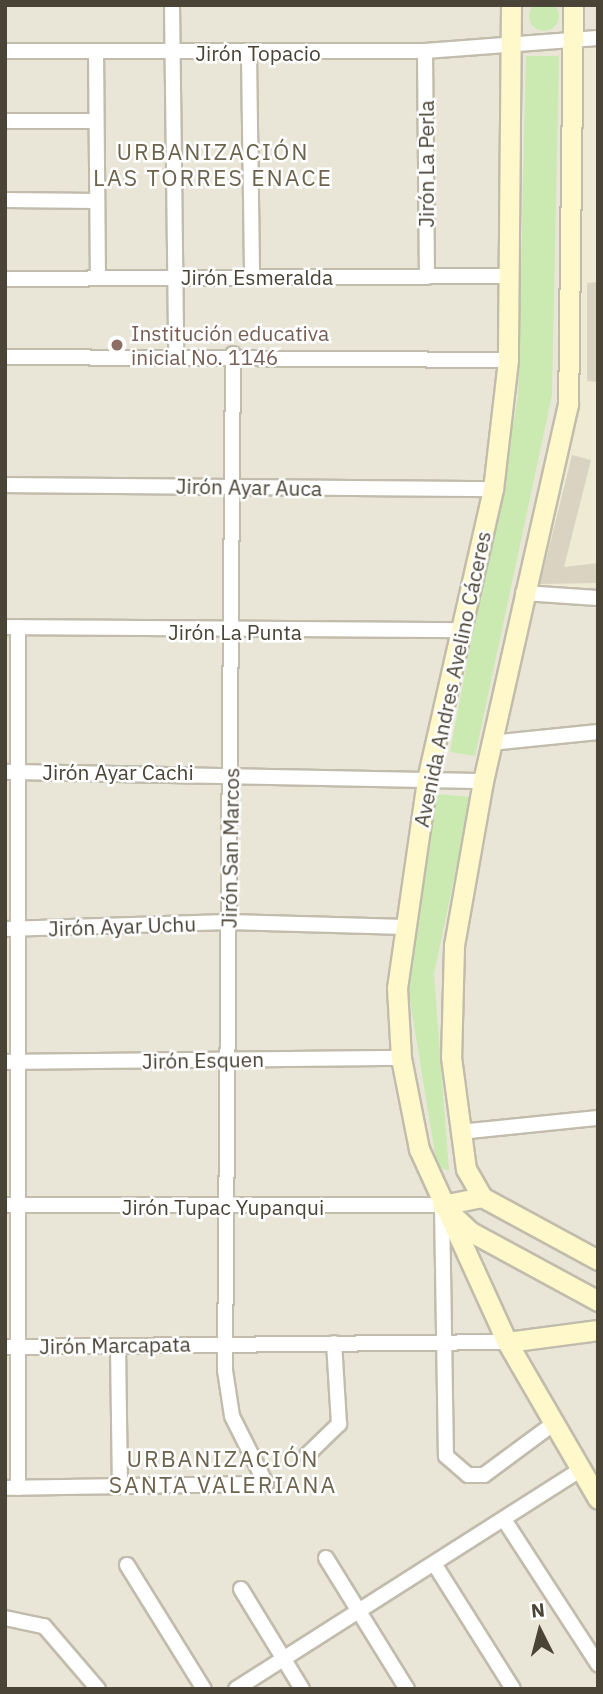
<!DOCTYPE html>
<html>
<head>
<meta charset="utf-8">
<style>
  body { margin:0 }
  #map { position:relative; width:603px; height:1694px; overflow:hidden; background:#f5f3ea; font-family:"IBM Plex Sans",sans-serif }
  div>[style] { position:absolute }
  [style*='--x'] { left:calc(var(--x)*1px); top:calc(var(--y)*1px); width:calc(var(--w)*1px); rotate:calc(var(--a)*1deg) }
  .residential>* { inset:0; background:#e9e6d8 }
  .education>* { inset:0; background:#efead3 }
  .green>* { inset:0; background:#cbeab1 }
  .round { border-radius:50% }
  .building>* { inset:0; background:#dad3c1 }
  .roads { filter:drop-shadow(2px 0 #c1bcac) drop-shadow(-2px 0 #c1bcac) drop-shadow(0 2px #c1bcac) drop-shadow(0 -2px #c1bcac) }
  .street>* { height:14px; margin:-7px; padding:0 7px; transform-origin:7px; border-radius:7px; background:#fff }
  .secondary>* { height:19px; margin:-9.5px; padding:0 9.5px; transform-origin:9.5px; border-radius:9.5px; background:#fff8ca }
  .dots>* { width:19px; height:19px; translate:-50% -50%; box-sizing:border-box; border:4px solid #fff; border-radius:50% }
  span { translate:-50% -50%; white-space:nowrap; text-align:center; line-height:1.15; -webkit-text-stroke:5px #fff; paint-order:stroke }
  .street-label { font-size:21px; color:#4a4437 }
  .education-label { font-size:21px; color:#785e54 }
  .left { translate:0 -50%; text-align:left }
  .neighbourhood-label { font-size:23px; color:#6d644e; letter-spacing:2px }
  .frame { position:absolute; inset:0; border:7px solid #4a4437; pointer-events:none }
  .north { position:absolute; left:505px; top:1596px; width:70px; height:70px; -webkit-text-stroke:5px #fff; paint-order:stroke; rotate:354deg; font-size:19px; font-weight:700; line-height:28px; text-align:center; color:#4a4437 }
  .north::after { content:''; display:block; margin:auto; width:24px; height:32px; background:#4a4437; clip-path:polygon(50% 0,100% 100%,50% 72%,0 100%) }
</style>
</head>
<body>
<div id="map">
  <div class="residential">
    <div style="clip-path:polygon(5px 5px,598px 5px,598px 1689px,5px 1689px)"></div>
  </div>
  <div class="education">
    <div style="clip-path:polygon(584px 46px,598px 46px,598px 586px,554px 591px,538px 587px,576px 408px)"></div>
  </div>
  <div class="green">
    <div class="round" style="left:529px;top:1px;width:30px;height:30px"></div>
    <div style="clip-path:polygon(526px 56px,559px 56px,552px 395px,475px 756px,450px 752px,518px 397px)"></div>
    <div style="clip-path:polygon(435px 794px,471px 797px,434px 974px,449px 1171px,437px 1166px,407px 982px)"></div>
  </div>
  <div class="building">
    <div style="clip-path:polygon(598px 282px,598px 382px,587px 381px,587px 283px)"></div>
    <div style="clip-path:polygon(572px 455px,591px 460px,564px 567px,598px 563px,598px 583px,540px 584px)"></div>
  </div>
  <div class="roads">
    <div class="street">
      <div style="--x:172;--y:5;--w:349;--a:89.3"></div>
      <div style="--x:5;--y:51;--w:420;--a:0"></div>
      <div style="--x:425;--y:51;--w:173;--a:-4.3"></div>
      <div style="--x:425;--y:51;--w:226;--a:89.5"></div>
      <div style="--x:96;--y:52;--w:225;--a:89.5"></div>
      <div style="--x:249;--y:54;--w:223;--a:89.2"></div>
      <div style="--x:5;--y:121;--w:91;--a:0"></div>
      <div style="--x:5;--y:200;--w:92;--a:0.6"></div>
      <div style="--x:5;--y:279;--w:503;--a:-0.34"></div>
      <div style="--x:5;--y:357;--w:503;--a:0.34"></div>
      <div style="--x:5;--y:485;--w:488;--a:0.5"></div>
      <div style="--x:523;--y:593;--w:75;--a:3.8"></div>
      <div style="--x:5;--y:627;--w:459;--a:0.4"></div>
      <div style="--x:490;--y:743;--w:109;--a:-5.8"></div>
      <div style="--x:8;--y:772;--w:475;--a:1.1"></div>
      <div style="--x:5;--y:929;--w:223;--a:-1.8"></div>
      <div style="--x:228;--y:922;--w:178;--a:1.6"></div>
      <div style="--x:5;--y:1062;--w:396;--a:-0.6"></div>
      <div style="--x:459;--y:1132;--w:140;--a:-5.8"></div>
      <div style="--x:5;--y:1205;--w:437;--a:0"></div>
      <div style="--x:442;--y:1205;--w:251;--a:89.1"></div>
      <div style="--x:446;--y:1456;--w:29;--a:41"></div>
      <div style="--x:468;--y:1475;--w:16;--a:0"></div>
      <div style="--x:484;--y:1475;--w:86;--a:-36.5"></div>
      <div style="--x:118;--y:1346;--w:138;--a:89.2"></div>
      <div style="--x:5;--y:1347;--w:502;--a:-0.57"></div>
      <div style="--x:307;--y:1455;--w:45;--a:-44.1"></div>
      <div style="--x:339;--y:1424;--w:81;--a:-93.5"></div>
      <div style="--x:5;--y:1488;--w:261;--a:-0.9"></div>
      <div style="--x:266;--y:1484;--w:76;--a:-116.6"></div>
      <div style="--x:232;--y:1416;--w:47;--a:-98.7"></div>
      <div style="--x:225;--y:1370;--w:1016;--a:-89.55"></div>
      <div style="--x:18;--y:1488;--w:861;--a:-90"></div>
      <div style="--x:505;--y:1521;--w:171;--a:57"></div>
      <div style="--x:326;--y:1558;--w:154;--a:58.3"></div>
      <div style="--x:127;--y:1565;--w:146;--a:58.2"></div>
      <div style="--x:435;--y:1565;--w:146;--a:57.8"></div>
      <div style="--x:241;--y:1589;--w:117;--a:58.6"></div>
      <div style="--x:5;--y:1618;--w:40;--a:12"></div>
      <div style="--x:44;--y:1626;--w:83;--a:49.4"></div>
      <div style="--x:236;--y:1689;--w:408;--a:-32.5"></div>
    </div>
    <div class="secondary">
      <div style="--x:511;--y:5;--w:355;--a:90.5"></div>
      <div style="--x:508;--y:360;--w:130;--a:96.6"></div>
      <div style="--x:493;--y:489;--w:298;--a:102.8"></div>
      <div style="--x:427;--y:780;--w:210;--a:98.2"></div>
      <div style="--x:397;--y:988;--w:70;--a:86.7"></div>
      <div style="--x:401;--y:1058;--w:93;--a:78.8"></div>
      <div style="--x:419;--y:1149;--w:212;--a:65.5"></div>
      <div style="--x:507;--y:1342;--w:181;--a:59.9"></div>
      <div style="--x:573;--y:5;--w:399;--a:90.7"></div>
      <div style="--x:568;--y:404;--w:386;--a:102.7"></div>
      <div style="--x:483;--y:781;--w:168;--a:100"></div>
      <div style="--x:454;--y:946;--w:111;--a:91.5"></div>
      <div style="--x:451;--y:1057;--w:113;--a:82.4"></div>
      <div style="--x:466;--y:1169;--w:32;--a:60"></div>
      <div style="--x:482;--y:1197;--w:132;--a:28.5"></div>
      <div style="--x:442;--y:1205;--w:41;--a:-11.3"></div>
      <div style="--x:445;--y:1208;--w:35;--a:43"></div>
      <div style="--x:471;--y:1232;--w:145;--a:28.5"></div>
      <div style="--x:507;--y:1342;--w:92;--a:-7.5"></div>
    </div>
  </div>
  <div class="dots">
    <div style="left:117px;top:345px;background:#8d6e63"></div>
  </div>
  <div class="street-label">
    <span style="left:258px;top:53px">Jirón Topacio</span>
    <span style="left:426px;top:164px;rotate:-90deg">Jirón La Perla</span>
    <span style="left:257px;top:277px">Jirón Esmeralda</span>
    <span style="left:249px;top:487px;rotate:1deg">Jirón Ayar Auca</span>
    <span style="left:235px;top:632px">Jirón La Punta</span>
    <span style="left:452px;top:679px;rotate:-78deg">Avenida Andres Avelino Cáceres</span>
    <span style="left:118px;top:772px">Jirón Ayar Cachi</span>
    <span style="left:230px;top:848px;rotate:-89deg">Jirón San Marcos</span>
    <span style="left:122px;top:926px;rotate:-2deg">Jirón Ayar Uchu</span>
    <span style="left:203px;top:1060px;rotate:-1deg">Jirón Esquen</span>
    <span style="left:223px;top:1207px">Jirón Tupac Yupanqui</span>
    <span style="left:115px;top:1345px;rotate:-1deg">Jirón Marcapata</span>
  </div>
  <div class="education-label">
    <span class="left" style="left:131px;top:345px">Institución educativa<br>inicial No. 1146</span>
  </div>
  <div class="neighbourhood-label">
    <span style="left:213px;top:164px">URBANIZACIÓN<br>LAS TORRES ENACE</span>
    <span style="left:223px;top:1471px">URBANIZACIÓN<br>SANTA VALERIANA</span>
  </div>
  <div class="frame"></div>
  <div class="north">N</div>
</div>
</body>
</html>
